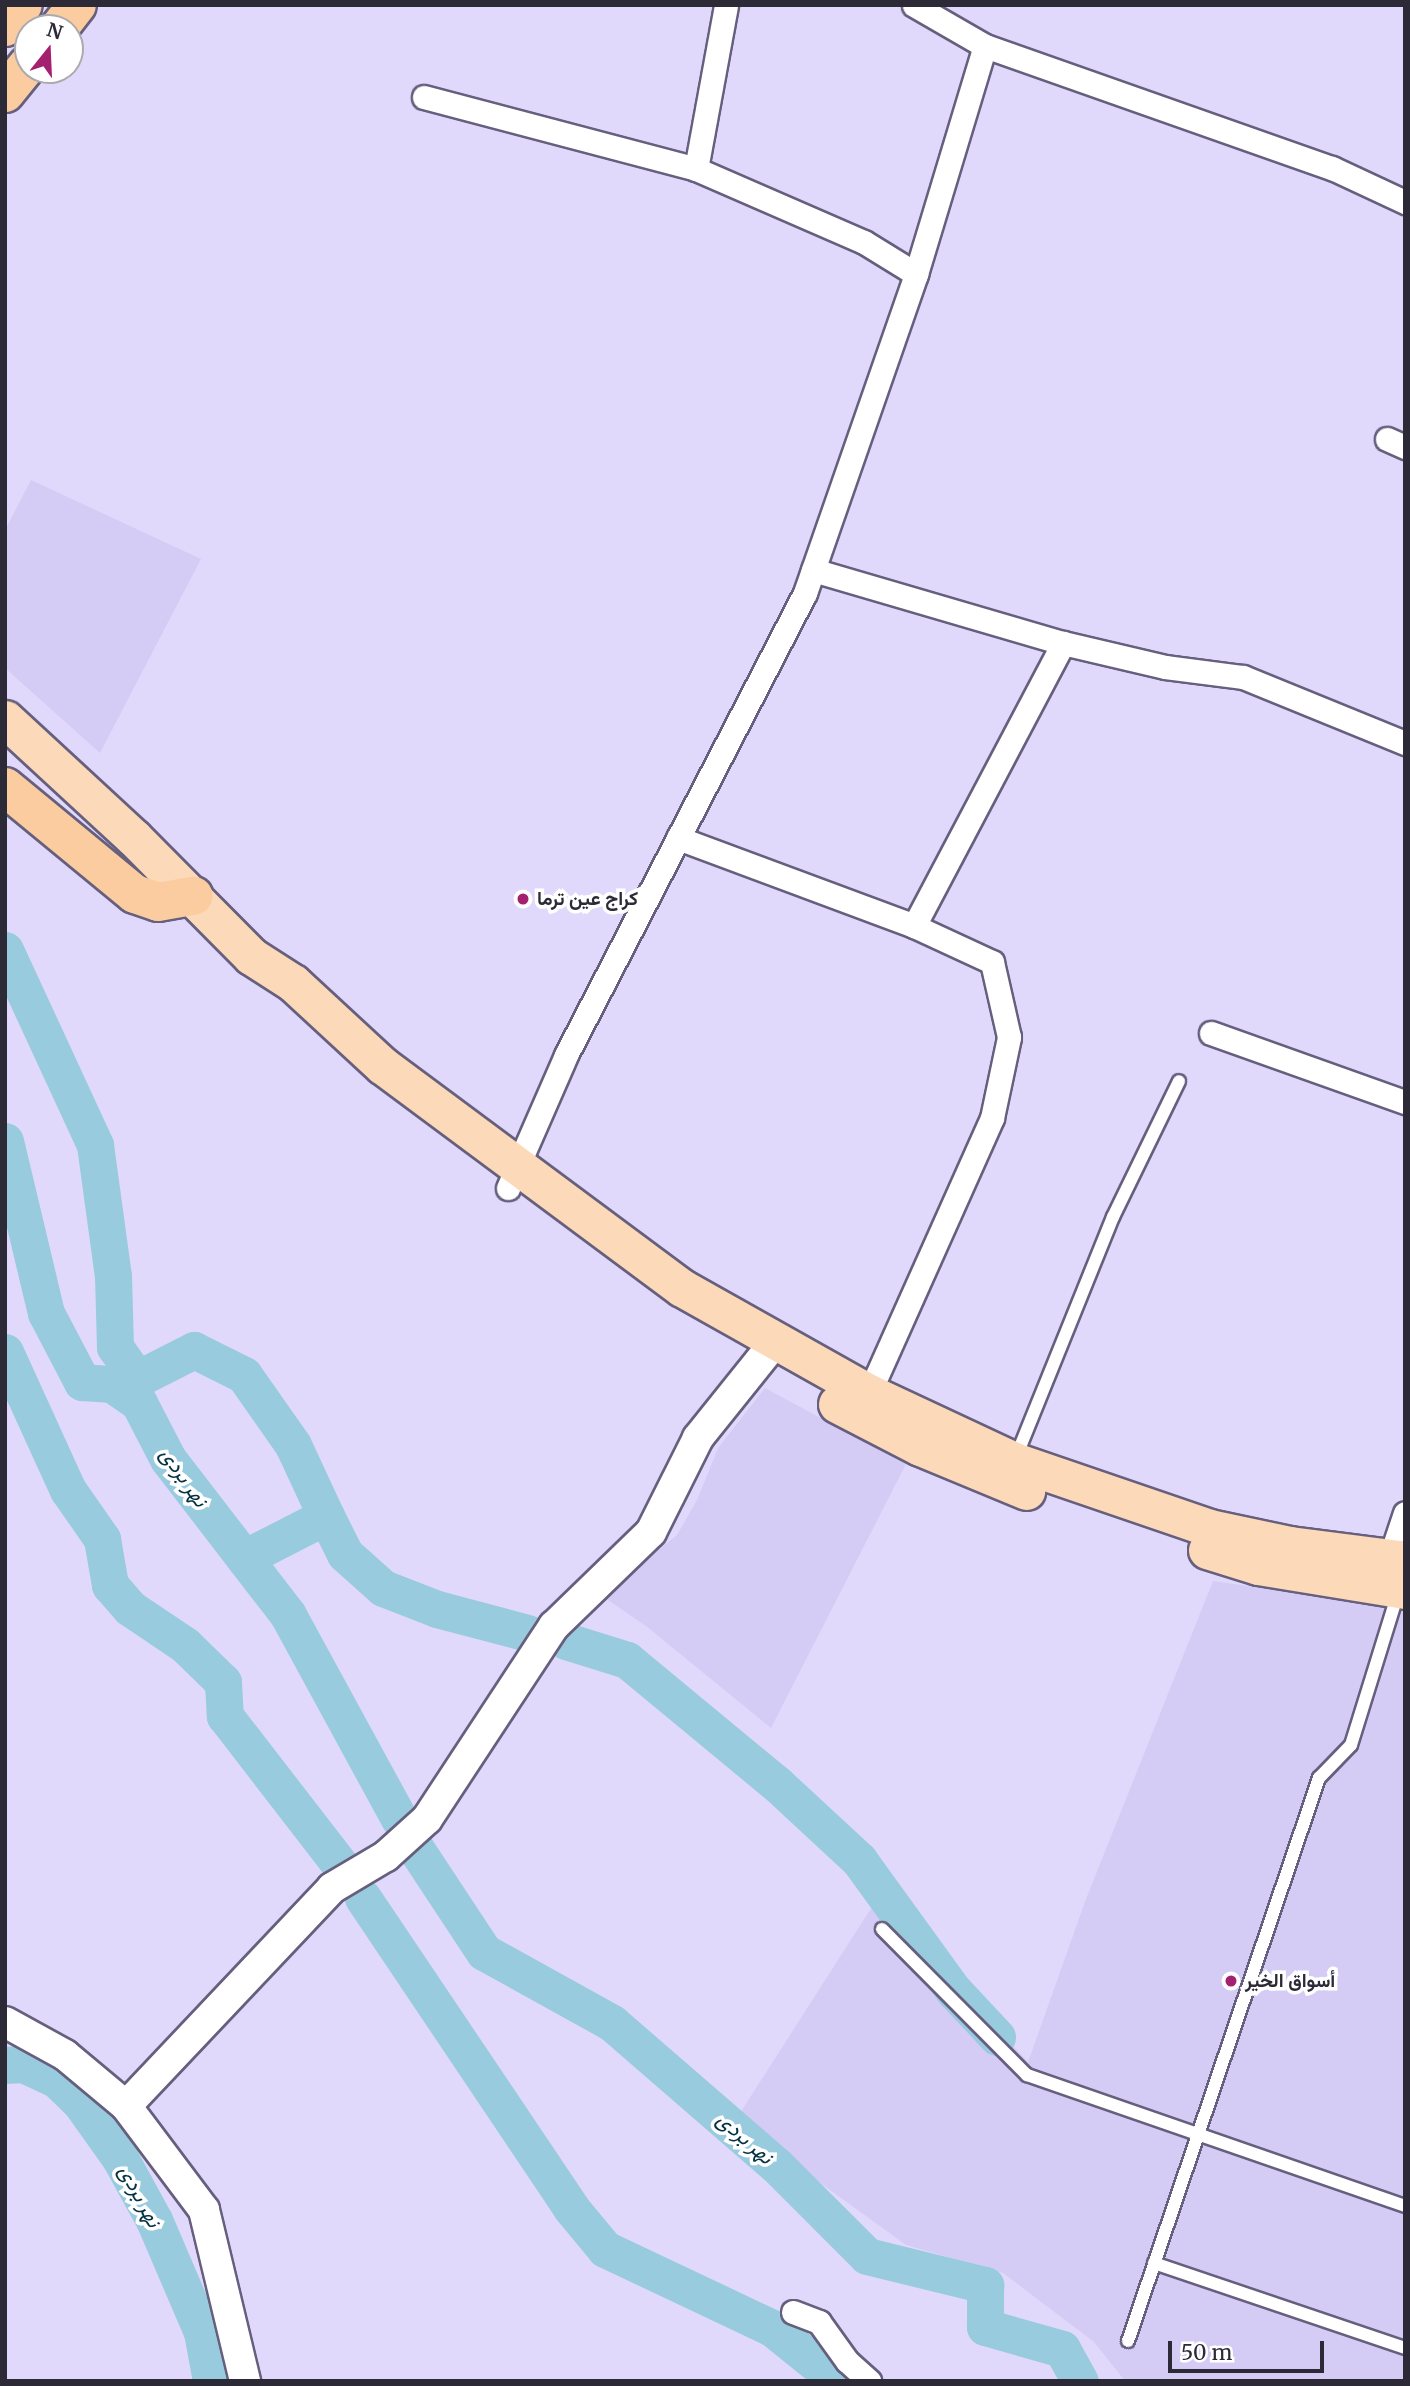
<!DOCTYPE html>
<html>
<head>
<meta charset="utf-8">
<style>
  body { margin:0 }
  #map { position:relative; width:1410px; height:2386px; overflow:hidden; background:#e1d9fc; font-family:Merriweather,Vazirmatn,serif }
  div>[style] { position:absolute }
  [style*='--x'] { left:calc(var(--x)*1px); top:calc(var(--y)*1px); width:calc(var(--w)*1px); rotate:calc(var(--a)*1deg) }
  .built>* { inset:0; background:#d5ccf6 }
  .river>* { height:37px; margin:-18.5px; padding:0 18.5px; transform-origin:18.5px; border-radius:18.5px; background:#99cbde }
  .roads { filter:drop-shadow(2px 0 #665f7d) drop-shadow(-2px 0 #665f7d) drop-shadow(0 2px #665f7d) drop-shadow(0 -2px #665f7d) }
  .service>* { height:12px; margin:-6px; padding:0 6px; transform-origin:6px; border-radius:6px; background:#fff }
  .minor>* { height:23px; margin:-11.5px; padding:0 11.5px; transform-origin:11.5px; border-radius:11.5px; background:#fff }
  .tertiary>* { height:30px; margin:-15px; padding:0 15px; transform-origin:15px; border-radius:15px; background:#fff }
  .primary>* { height:37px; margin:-18.5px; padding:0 18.5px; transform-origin:18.5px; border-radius:18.5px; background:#fcd9b8 }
  .trunk>* { height:38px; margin:-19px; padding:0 19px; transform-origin:19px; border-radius:19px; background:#fbcca0 }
  .dots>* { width:19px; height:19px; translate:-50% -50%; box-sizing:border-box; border:4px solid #fff; border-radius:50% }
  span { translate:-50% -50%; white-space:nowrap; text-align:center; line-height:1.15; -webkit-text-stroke:7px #fff; paint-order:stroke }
  .poi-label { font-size:19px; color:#2d2a37; font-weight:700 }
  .left { translate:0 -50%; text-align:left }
  .water-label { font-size:21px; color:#033240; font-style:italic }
  .frame { position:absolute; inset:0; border:7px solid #2d2a37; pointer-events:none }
  .north { position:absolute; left:14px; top:14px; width:70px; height:70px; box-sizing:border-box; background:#fff; border:2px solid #abaaaf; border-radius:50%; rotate:18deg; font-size:19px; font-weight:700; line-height:28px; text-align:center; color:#2d2a37 }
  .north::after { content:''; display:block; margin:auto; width:24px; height:32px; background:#a4216f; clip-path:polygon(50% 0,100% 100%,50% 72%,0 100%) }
  .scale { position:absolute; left:1168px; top:2341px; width:156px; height:32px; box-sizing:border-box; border:4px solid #2d2a37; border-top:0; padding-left:9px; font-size:21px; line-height:24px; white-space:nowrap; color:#2d2a37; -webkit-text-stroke:5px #fff; paint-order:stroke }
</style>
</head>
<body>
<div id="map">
  <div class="built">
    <div style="clip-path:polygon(31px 480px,201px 559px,100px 753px,5px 668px,5px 530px)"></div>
    <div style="clip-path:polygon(765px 1388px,906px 1464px,771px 1728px,646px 1626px,602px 1596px,677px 1535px,697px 1500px,718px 1448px)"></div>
    <div style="clip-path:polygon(1213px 1581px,1405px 1609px,1405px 2381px,1125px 2381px,1094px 2342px,1003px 2273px,906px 2245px,805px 2172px,740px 2113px,877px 1899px,1028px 2062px,1086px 1899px)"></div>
  </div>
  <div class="river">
    <div style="--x:5;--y:950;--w:215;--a:65.2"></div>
    <div style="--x:95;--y:1145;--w:132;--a:82.2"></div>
    <div style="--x:113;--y:1276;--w:71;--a:88.4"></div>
    <div style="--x:115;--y:1347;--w:39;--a:55"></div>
    <div style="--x:137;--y:1379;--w:64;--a:-27"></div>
    <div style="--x:194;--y:1350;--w:56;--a:26.6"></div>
    <div style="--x:244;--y:1375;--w:85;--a:55"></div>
    <div style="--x:293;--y:1445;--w:78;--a:65.1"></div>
    <div style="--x:326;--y:1516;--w:92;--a:152.9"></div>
    <div style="--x:5;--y:1141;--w:177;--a:76.6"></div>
    <div style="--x:46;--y:1313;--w:78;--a:62.4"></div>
    <div style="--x:82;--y:1382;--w:30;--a:4"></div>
    <div style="--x:112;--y:1384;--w:33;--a:35"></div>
    <div style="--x:139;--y:1403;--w:63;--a:62.6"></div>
    <div style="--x:168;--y:1459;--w:197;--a:52.4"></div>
    <div style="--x:288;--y:1615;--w:232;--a:61.4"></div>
    <div style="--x:5;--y:1352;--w:152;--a:65.5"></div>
    <div style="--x:68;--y:1490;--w:60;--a:55.2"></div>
    <div style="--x:102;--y:1539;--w:47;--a:80.1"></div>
    <div style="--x:110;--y:1585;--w:30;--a:49"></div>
    <div style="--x:130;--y:1608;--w:66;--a:33.9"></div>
    <div style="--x:185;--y:1645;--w:53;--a:44.2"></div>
    <div style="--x:223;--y:1682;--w:34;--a:87"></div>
    <div style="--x:225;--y:1716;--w:190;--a:52.3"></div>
    <div style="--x:326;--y:1516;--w:42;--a:63.4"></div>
    <div style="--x:345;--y:1554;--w:51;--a:41.8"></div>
    <div style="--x:383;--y:1588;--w:58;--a:21.3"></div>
    <div style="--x:437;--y:1609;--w:94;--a:14.8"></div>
    <div style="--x:566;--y:1641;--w:64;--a:17.3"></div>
    <div style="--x:627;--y:1660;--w:195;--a:39.6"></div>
    <div style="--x:777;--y:1784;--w:112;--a:42.8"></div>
    <div style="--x:859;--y:1860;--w:162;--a:54.1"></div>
    <div style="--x:954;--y:1991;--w:63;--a:46.9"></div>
    <div style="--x:414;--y:1846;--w:127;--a:56.6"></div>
    <div style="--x:484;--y:1952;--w:146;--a:29"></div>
    <div style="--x:612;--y:2023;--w:216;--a:40.9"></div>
    <div style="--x:775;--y:2164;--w:130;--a:45"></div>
    <div style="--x:867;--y:2256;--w:122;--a:13.8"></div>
    <div style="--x:985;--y:2285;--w:42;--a:90"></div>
    <div style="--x:985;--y:2327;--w:80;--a:15.9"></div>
    <div style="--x:1062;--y:2349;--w:37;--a:61"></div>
    <div style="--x:363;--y:1898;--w:373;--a:56.1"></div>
    <div style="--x:571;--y:2208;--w:53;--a:50.3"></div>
    <div style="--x:605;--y:2249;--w:185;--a:25.3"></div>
    <div style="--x:772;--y:2328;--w:85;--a:38.8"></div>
    <div style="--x:5;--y:2065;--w:18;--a:-3"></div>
    <div style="--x:23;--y:2064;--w:38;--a:25"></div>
    <div style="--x:57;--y:2080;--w:32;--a:44"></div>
    <div style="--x:80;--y:2102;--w:69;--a:54.5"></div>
    <div style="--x:120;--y:2158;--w:71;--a:61.3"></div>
    <div style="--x:154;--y:2220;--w:122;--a:66.8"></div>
    <div style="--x:202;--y:2332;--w:50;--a:79.6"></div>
  </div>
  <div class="roads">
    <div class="service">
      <div style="--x:1016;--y:1457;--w:259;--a:-68"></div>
      <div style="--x:1113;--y:1217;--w:151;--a:-64.1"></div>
      <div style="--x:882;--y:1929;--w:206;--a:45.2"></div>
      <div style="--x:1027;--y:2075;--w:400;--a:19.1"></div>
      <div style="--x:1154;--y:2263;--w:265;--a:18.7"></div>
      <div style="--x:1128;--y:2341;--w:595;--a:-71.26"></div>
      <div style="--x:1319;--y:1778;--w:46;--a:-45.9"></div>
      <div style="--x:1351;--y:1745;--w:159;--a:-72.8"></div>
    </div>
    <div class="minor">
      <div style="--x:914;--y:5;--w:82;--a:30"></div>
      <div style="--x:985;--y:46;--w:368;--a:19.4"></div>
      <div style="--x:1332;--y:168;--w:81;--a:25"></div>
      <div style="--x:424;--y:97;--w:281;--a:14.8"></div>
      <div style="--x:696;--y:169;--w:183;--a:23.5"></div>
      <div style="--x:864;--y:242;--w:61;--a:31.6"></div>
      <div style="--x:696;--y:169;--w:167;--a:-79.6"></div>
      <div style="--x:1387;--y:439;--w:20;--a:24"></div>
      <div style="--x:813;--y:570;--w:260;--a:16.3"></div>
      <div style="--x:1063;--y:643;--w:105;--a:13.2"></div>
      <div style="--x:1165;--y:667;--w:79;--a:7.3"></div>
      <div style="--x:1243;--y:677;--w:175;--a:22.2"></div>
      <div style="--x:678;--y:838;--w:252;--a:20.4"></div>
      <div style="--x:914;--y:926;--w:320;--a:-62.2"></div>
      <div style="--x:1211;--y:1033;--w:206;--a:19.6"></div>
      <div style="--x:508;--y:1188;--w:145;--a:-66.4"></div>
      <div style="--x:566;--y:1055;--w:520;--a:-62.65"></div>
      <div style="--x:805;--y:593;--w:338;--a:-70.8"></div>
      <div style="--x:916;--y:274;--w:238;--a:-73.2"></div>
      <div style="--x:869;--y:1393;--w:301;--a:-65.9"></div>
      <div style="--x:992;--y:1118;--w:83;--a:-78.1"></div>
      <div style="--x:1009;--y:1037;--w:77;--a:-102.8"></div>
      <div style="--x:992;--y:962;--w:86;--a:-155.2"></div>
      <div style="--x:1390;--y:1558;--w:47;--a:-71.6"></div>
      <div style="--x:793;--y:2312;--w:28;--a:21"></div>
      <div style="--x:819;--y:2322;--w:48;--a:54.3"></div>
      <div style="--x:847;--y:2361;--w:30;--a:42"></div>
    </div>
    <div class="tertiary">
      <div style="--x:5;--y:2022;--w:68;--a:28.8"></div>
      <div style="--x:65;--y:2055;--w:80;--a:39.9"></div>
      <div style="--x:126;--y:2106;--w:130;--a:53.1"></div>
      <div style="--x:204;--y:2210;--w:176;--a:76.5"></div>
      <div style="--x:126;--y:2106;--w:300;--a:-46.6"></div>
      <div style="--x:332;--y:1888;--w:63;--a:-30.7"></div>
      <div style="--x:386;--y:1856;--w:55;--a:-42.1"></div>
      <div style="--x:427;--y:1819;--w:231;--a:-56.7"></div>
      <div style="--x:554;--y:1626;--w:135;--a:-44.1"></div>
      <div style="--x:651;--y:1532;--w:105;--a:-63.4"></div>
      <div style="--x:698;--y:1438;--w:123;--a:-51.3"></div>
    </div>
    <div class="primary">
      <div style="--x:5;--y:719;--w:174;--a:42.7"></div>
      <div style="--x:133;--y:837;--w:168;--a:45.2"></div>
      <div style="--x:251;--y:956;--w:50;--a:32.7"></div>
      <div style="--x:293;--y:983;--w:122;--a:42.7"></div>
      <div style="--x:383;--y:1066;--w:372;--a:36.6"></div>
      <div style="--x:682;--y:1288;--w:214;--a:29.3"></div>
      <div style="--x:869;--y:1393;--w:160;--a:25.1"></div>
      <div style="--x:1014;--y:1461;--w:207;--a:18.9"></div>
      <div style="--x:1210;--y:1528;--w:82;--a:12"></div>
      <div style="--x:1290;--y:1545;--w:116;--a:7.4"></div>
      <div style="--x:837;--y:1404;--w:93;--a:27.4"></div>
      <div style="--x:920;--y:1447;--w:115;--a:22.5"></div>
      <div style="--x:1207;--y:1550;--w:53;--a:17.4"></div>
      <div style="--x:1258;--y:1566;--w:149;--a:9.3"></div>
    </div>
    <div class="trunk">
      <div style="--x:5;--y:27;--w:28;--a:-51"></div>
      <div style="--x:59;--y:28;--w:29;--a:-52"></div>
      <div style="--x:5;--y:93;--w:36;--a:-51"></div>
      <div style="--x:5;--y:787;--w:168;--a:39.5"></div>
      <div style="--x:135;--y:894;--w:24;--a:19"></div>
      <div style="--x:158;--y:902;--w:36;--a:-10"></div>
    </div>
  </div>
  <div class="dots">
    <div style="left:523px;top:899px;background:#a4216f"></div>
    <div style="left:1231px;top:1981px;background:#a4216f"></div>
  </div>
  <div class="poi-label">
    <span class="left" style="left:537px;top:899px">كراج عين ترما</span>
    <span class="left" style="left:1245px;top:1981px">أسواق الخير</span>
  </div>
  <div class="water-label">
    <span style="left:184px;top:1477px;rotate:55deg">نهر بردى</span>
    <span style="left:745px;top:2138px;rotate:41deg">نهر بردى</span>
    <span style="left:140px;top:2196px;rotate:62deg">نهر بردى</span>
  </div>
  <div class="frame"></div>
  <div class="north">N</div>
  <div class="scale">50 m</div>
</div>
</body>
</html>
